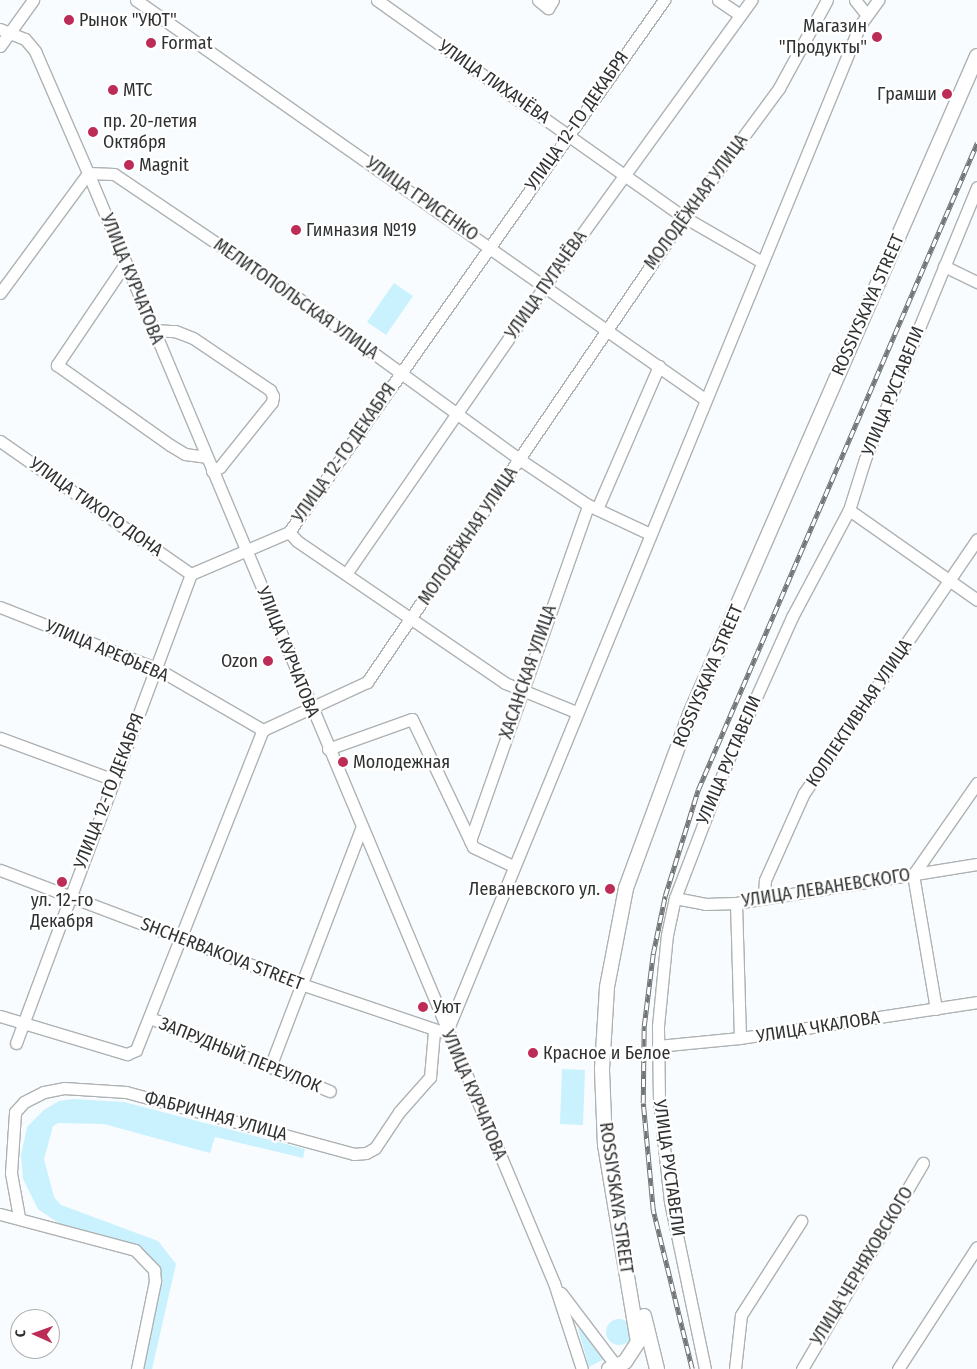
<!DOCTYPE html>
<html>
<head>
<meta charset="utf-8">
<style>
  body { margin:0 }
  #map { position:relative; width:977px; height:1369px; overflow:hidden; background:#f8fcfe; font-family:"Fira Sans Condensed",sans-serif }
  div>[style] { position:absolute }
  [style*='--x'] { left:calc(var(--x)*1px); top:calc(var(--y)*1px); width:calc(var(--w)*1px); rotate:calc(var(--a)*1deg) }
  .green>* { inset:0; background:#c9f1fe }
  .round { border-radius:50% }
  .roads { filter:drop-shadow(1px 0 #aeb2b3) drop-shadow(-1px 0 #aeb2b3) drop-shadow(0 1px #aeb2b3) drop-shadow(0 -1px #aeb2b3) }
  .minor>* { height:11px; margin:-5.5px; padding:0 5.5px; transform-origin:5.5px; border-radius:5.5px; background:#fff }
  .major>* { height:14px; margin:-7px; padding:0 7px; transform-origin:7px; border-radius:7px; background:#fff }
  .rail>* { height:4.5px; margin-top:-2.25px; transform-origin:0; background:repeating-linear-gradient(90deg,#fff 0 8px,#727576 0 16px); box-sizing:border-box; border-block:1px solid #727576 }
  .dots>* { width:14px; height:14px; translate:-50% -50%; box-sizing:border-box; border:2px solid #fff; border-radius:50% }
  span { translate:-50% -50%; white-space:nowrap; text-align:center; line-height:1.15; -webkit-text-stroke:4.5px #fff; paint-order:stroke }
  .poi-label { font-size:18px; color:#2f3132 }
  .left { translate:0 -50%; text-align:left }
  .right { translate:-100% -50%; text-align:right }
  .street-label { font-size:18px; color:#2f3132 }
  .north { position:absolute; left:10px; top:1309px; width:50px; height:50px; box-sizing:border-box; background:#fff; border:1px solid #acadad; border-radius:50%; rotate:272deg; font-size:14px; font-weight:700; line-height:20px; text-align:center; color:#2f3132 }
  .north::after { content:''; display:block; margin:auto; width:18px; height:22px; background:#bc2c57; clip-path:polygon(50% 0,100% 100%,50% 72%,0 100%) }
</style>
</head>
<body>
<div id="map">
  <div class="green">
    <div style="clip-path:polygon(394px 283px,413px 296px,386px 335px,367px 322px)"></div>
    <div style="clip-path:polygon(562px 1069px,585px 1070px,583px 1125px,560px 1124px)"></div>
    <div style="clip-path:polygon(73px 1099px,124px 1102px,305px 1149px,303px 1158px,215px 1137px,210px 1153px,104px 1124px,58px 1123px,53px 1126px,44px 1159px,54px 1197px,61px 1205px,158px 1241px,176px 1264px,152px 1369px,141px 1369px,161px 1284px,159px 1267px,139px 1248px,60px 1224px,38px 1209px,23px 1179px,21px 1155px,27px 1127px,44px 1110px,59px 1101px)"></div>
    <div class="round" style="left:606px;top:1319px;width:26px;height:26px"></div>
    <div style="clip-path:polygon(579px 1328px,604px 1359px,589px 1367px,578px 1329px)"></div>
  </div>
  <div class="roads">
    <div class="minor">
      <div style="--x:136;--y:0;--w:696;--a:35.06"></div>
      <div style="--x:377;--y:0;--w:376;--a:35.3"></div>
      <div style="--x:684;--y:217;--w:90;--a:30"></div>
      <div style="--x:538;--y:0;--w:13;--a:39"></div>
      <div style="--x:548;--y:8;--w:9;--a:-58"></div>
      <div style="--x:718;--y:0;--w:27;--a:34"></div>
      <div style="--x:855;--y:0;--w:18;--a:52"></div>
      <div style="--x:0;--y:29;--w:27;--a:22"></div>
      <div style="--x:25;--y:39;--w:16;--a:50"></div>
      <div style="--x:35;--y:51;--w:133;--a:66.5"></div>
      <div style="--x:88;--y:173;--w:1204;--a:67.23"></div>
      <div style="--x:554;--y:1283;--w:90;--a:72"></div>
      <div style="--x:0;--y:46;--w:57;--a:-54.3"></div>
      <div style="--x:125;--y:264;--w:122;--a:124"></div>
      <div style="--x:57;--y:365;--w:138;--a:35.3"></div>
      <div style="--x:170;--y:445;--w:17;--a:31"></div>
      <div style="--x:185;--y:454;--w:21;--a:8"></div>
      <div style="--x:944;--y:266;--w:37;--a:26"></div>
      <div style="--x:0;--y:293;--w:149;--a:-53.7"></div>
      <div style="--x:88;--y:173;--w:26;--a:2"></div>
      <div style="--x:114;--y:174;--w:223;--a:34"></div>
      <div style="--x:299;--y:299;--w:272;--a:36"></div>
      <div style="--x:519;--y:459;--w:83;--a:33.7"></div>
      <div style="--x:588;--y:505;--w:68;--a:25.1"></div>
      <div style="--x:153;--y:330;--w:22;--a:3"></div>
      <div style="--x:175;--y:331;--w:19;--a:21"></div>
      <div style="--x:193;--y:338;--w:93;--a:34"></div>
      <div style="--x:270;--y:390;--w:7;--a:63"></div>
      <div style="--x:273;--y:396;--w:6;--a:99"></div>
      <div style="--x:272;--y:402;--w:83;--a:128.7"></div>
      <div style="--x:220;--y:467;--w:9;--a:153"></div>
      <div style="--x:0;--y:441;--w:233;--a:34.9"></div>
      <div style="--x:597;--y:509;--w:156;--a:-66.6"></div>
      <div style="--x:849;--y:510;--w:156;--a:35.1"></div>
      <div style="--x:289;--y:532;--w:12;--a:48"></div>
      <div style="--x:297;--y:541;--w:252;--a:34.3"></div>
      <div style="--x:505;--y:683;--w:77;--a:22.2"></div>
      <div style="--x:346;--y:574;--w:351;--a:-55.4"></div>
      <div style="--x:545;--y:285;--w:352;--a:-54.1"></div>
      <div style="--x:0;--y:607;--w:168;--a:21.4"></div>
      <div style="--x:156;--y:668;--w:124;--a:30.1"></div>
      <div style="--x:0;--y:738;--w:121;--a:20.2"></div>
      <div style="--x:328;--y:749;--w:89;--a:-19.7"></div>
      <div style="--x:412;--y:719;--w:142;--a:64.5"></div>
      <div style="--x:473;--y:847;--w:44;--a:25.4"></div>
      <div style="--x:470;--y:841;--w:356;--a:-70.6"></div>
      <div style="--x:0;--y:870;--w:322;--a:20.7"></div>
      <div style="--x:301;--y:984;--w:147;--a:18.7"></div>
      <div style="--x:764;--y:897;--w:17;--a:-87"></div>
      <div style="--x:765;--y:880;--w:95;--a:-65.9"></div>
      <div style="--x:804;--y:793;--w:307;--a:-55.7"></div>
      <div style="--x:675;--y:898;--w:31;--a:11"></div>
      <div style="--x:705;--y:904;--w:31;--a:-2"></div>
      <div style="--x:736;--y:903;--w:244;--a:-9.2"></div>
      <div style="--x:736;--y:903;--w:135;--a:88.3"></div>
      <div style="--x:936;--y:1009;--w:136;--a:-99.7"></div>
      <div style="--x:913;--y:875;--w:112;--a:-55.2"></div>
      <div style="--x:0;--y:1016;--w:133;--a:16.7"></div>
      <div style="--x:127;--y:1054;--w:10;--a:-24"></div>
      <div style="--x:136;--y:1050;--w:344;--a:-68.4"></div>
      <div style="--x:263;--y:730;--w:115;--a:-24.8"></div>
      <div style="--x:367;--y:682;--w:563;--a:-55.72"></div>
      <div style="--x:684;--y:217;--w:160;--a:-53.6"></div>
      <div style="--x:779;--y:88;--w:100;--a:-61.4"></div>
      <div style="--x:150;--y:1018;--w:194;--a:22.1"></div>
      <div style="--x:447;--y:1031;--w:1087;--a:-67.68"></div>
      <div style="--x:860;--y:25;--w:31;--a:-54"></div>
      <div style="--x:16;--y:1043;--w:501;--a:-69.54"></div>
      <div style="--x:191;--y:574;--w:107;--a:-23.2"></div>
      <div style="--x:289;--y:532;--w:651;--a:-54.82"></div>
      <div style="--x:658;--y:1046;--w:82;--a:-5.6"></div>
      <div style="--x:740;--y:1038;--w:240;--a:-8.6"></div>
      <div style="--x:270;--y:1067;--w:255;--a:-69.1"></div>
      <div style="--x:0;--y:1214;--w:140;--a:14.9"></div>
      <div style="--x:135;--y:1250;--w:28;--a:46"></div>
      <div style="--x:154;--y:1270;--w:11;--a:85"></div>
      <div style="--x:155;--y:1281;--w:90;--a:101.6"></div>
      <div style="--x:19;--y:1217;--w:45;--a:-100.3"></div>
      <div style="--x:11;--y:1173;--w:61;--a:-86.2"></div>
      <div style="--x:15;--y:1112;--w:13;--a:-48"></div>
      <div style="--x:24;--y:1102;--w:22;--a:-27"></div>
      <div style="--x:44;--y:1092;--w:20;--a:-11"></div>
      <div style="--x:64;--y:1088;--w:62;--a:3.7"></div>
      <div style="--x:126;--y:1092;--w:236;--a:15.2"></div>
      <div style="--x:354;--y:1154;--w:12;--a:-5"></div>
      <div style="--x:366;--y:1153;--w:10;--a:-29"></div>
      <div style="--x:375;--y:1148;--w:43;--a:-56.3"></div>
      <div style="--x:399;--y:1112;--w:47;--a:-48.5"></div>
      <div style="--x:430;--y:1077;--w:46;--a:-85"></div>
      <div style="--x:561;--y:1293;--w:93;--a:52.9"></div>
      <div style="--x:705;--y:1369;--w:171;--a:-101.8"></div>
      <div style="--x:670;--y:1202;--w:102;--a:-96.2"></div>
      <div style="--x:659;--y:1101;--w:75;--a:-90.8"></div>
      <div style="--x:658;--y:1026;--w:91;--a:-84.4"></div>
      <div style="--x:667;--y:935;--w:38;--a:-78"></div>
      <div style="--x:675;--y:898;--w:148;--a:-69"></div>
      <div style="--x:728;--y:760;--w:157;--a:-65.9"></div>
      <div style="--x:792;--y:617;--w:121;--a:-62"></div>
      <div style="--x:849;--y:510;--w:53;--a:-72.6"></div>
      <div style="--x:865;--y:459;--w:294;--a:-67.6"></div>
      <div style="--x:735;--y:1369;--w:54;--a:-83.7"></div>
      <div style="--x:741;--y:1315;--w:112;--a:-57.4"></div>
      <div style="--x:802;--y:1369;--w:239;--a:-59.6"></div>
      <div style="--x:898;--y:1369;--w:145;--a:-57.1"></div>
    </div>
    <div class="major">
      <div style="--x:644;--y:1316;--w:55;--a:76.2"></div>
      <div style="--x:609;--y:1369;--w:17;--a:-24"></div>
      <div style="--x:625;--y:1362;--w:24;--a:-57"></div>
      <div style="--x:638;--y:1342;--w:200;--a:-99.5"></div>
      <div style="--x:605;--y:1145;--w:76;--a:-92.3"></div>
      <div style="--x:602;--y:1069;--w:82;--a:-86.5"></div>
      <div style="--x:607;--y:987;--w:101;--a:-79.1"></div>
      <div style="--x:626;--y:888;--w:185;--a:-69.8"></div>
      <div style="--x:690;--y:714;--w:718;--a:-66.43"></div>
    </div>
  </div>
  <div class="rail">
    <div style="--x:692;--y:1369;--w:164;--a:-103.8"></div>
    <div style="--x:653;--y:1210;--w:107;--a:-95.3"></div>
    <div style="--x:643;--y:1103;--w:77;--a:-89.3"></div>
    <div style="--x:644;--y:1026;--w:73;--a:-82.9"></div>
    <div style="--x:653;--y:954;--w:59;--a:-78.3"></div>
    <div style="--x:665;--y:896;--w:111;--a:-72.7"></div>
    <div style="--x:698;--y:790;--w:705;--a:-66.67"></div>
  </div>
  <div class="dots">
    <div style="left:69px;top:20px;background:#bc2c57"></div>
    <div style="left:877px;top:37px;background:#bc2c57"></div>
    <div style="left:151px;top:43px;background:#bc2c57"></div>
    <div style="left:113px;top:90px;background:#bc2c57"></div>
    <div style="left:947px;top:94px;background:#bc2c57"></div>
    <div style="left:93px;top:132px;background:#bc2c57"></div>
    <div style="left:129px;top:165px;background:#bc2c57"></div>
    <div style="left:296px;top:230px;background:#bc2c57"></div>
    <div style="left:268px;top:661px;background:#bc2c57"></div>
    <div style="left:343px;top:762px;background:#bc2c57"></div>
    <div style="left:62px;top:882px;background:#bc2c57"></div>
    <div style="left:610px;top:889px;background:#bc2c57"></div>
    <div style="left:423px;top:1007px;background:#bc2c57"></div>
    <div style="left:533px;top:1053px;background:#bc2c57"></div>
  </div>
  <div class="poi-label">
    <span class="left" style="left:79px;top:20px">Рынок "УЮТ"</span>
    <span class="right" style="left:867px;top:37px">Магазин<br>"Продукты"</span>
    <span class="left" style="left:161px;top:43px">Format</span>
    <span class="left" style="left:123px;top:90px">МТС</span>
    <span class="right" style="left:937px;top:94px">Грамши</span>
    <span class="left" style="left:103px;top:132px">пр. 20-летия<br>Октября</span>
    <span class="left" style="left:139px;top:165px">Magnit</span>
    <span class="left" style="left:306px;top:230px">Гимназия №19</span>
    <span class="right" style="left:258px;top:661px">Ozon</span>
    <span class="left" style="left:353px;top:762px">Молодежная</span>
    <span class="right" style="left:600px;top:889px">Леваневского ул.</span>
    <span style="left:62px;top:911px">ул. 12-го<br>Декабря</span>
    <span class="left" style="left:433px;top:1007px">Уют</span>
    <span class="left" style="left:543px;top:1053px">Красное и Белое</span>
  </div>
  <div class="street-label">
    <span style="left:494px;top:82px;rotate:35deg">УЛИЦА ЛИХАЧЁВА</span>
    <span style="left:577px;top:121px;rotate:-55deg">УЛИЦА 12-ГО ДЕКАБРЯ</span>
    <span style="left:422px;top:199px;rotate:35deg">УЛИЦА ГРИСЕНКО</span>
    <span style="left:696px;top:202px;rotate:-54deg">МОЛОДЁЖНАЯ УЛИЦА</span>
    <span style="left:132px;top:279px;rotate:68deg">УЛИЦА КУРЧАТОВА</span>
    <span style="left:546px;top:285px;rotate:-55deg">УЛИЦА ПУГАЧЁВА</span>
    <span style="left:296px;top:299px;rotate:35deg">МЕЛИТОПОЛЬСКАЯ УЛИЦА</span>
    <span style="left:868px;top:305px;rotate:-66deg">ROSSIYSKAYA STREET</span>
    <span style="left:893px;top:391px;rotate:-68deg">УЛИЦА РУСТАВЕЛИ</span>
    <span style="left:344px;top:453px;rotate:-55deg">УЛИЦА 12-ГО ДЕКАБРЯ</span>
    <span style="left:96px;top:507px;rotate:35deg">УЛИЦА ТИХОГО ДОНА</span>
    <span style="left:468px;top:536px;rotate:-56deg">МОЛОДЁЖНАЯ УЛИЦА</span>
    <span style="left:107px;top:651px;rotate:23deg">УЛИЦА АРЕФЬЕВА</span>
    <span style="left:288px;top:652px;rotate:68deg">УЛИЦА КУРЧАТОВА</span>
    <span style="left:528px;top:672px;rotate:-71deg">ХАСАНСКАЯ УЛИЦА</span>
    <span style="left:708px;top:676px;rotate:-67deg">ROSSIYSKAYA STREET</span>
    <span style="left:859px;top:713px;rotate:-56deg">КОЛЛЕКТИВНАЯ УЛИЦА</span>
    <span style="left:729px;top:760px;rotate:-67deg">УЛИЦА РУСТАВЕЛИ</span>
    <span style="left:109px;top:791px;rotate:-69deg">УЛИЦА 12-ГО ДЕКАБРЯ</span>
    <span style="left:826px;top:888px;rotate:-9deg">УЛИЦА ЛЕВАНЕВСКОГО</span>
    <span style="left:222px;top:954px;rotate:21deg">SHCHERBAKOVA STREET</span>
    <span style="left:818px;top:1027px;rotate:-9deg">УЛИЦА ЧКАЛОВА</span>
    <span style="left:240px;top:1055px;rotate:22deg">ЗАПРУДНЫЙ ПЕРЕУЛОК</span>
    <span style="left:474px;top:1095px;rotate:67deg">УЛИЦА КУРЧАТОВА</span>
    <span style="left:216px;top:1116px;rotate:15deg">ФАБРИЧНАЯ УЛИЦА</span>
    <span style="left:669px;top:1168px;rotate:82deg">УЛИЦА РУСТАВЕЛИ</span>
    <span style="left:616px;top:1198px;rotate:82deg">ROSSIYSKAYA STREET</span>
    <span style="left:862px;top:1266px;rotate:-59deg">УЛИЦА ЧЕРНЯХОВСКОГО</span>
  </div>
  <div class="north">С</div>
</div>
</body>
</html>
